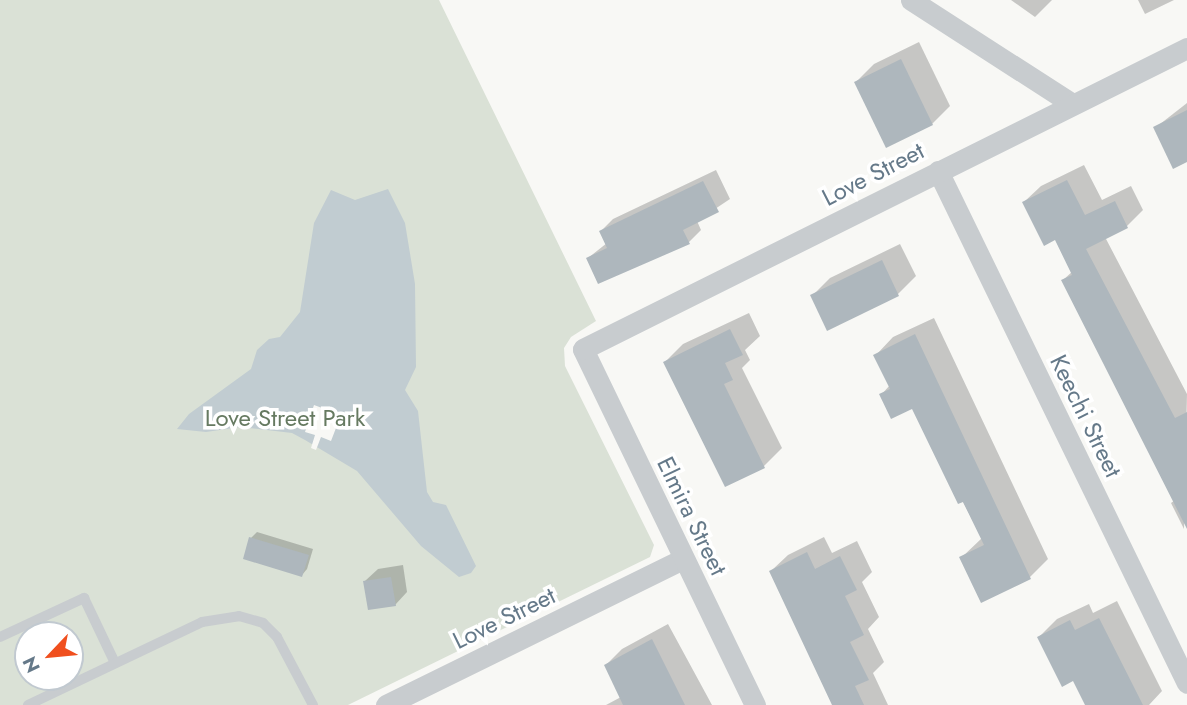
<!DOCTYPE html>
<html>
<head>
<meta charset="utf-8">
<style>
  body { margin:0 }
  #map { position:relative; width:1187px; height:705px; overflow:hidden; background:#f8f8f5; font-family:Jost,sans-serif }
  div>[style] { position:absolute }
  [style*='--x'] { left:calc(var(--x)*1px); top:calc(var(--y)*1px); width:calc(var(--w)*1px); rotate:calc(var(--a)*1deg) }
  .green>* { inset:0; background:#dae1d6 }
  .water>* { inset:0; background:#c1ccd1 }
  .pier>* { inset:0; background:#f8f8f5 }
  .shadow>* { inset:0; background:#0003 }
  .building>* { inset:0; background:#aeb7bd }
  .service>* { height:10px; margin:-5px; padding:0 5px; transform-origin:5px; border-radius:5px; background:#c8cccf }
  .minor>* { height:21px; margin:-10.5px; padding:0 10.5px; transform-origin:10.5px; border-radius:10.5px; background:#c8cccf }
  span { translate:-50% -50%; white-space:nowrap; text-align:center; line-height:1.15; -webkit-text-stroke:7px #fff; paint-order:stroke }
  .street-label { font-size:24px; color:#657989 }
  .park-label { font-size:24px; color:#667a61 }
  .north { position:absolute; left:14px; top:621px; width:70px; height:70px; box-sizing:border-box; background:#fff; border:2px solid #c1c9d0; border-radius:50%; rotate:244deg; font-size:19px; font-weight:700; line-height:28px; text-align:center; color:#657989 }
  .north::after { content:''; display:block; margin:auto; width:24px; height:32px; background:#f04f1e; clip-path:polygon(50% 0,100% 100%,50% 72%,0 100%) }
</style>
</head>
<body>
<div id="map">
  <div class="green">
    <div style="clip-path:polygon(evenodd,0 0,439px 0,596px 321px,571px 337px,564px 348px,565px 366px,654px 545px,650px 557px,348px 705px,0 705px,0 0,28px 635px,70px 635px,70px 677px,28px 677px,28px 635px)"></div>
  </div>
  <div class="water">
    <div style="clip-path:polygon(388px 189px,405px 223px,415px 284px,416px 367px,405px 390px,418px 411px,427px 492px,433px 502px,446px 505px,476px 566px,471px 573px,459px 577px,421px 546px,357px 471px,305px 440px,292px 433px,240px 427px,206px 432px,177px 429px,189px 414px,251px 369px,257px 350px,269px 339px,280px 337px,300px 312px,314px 223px,331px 190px,355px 200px)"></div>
  </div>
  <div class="pier">
    <div style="clip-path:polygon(314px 405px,341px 415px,331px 441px,321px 437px,316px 450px,311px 448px,315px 435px,305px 432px)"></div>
  </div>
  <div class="shadow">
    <div style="clip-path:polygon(1011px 0,1052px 0,1035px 17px)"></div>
    <div style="clip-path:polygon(1138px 0,1174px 0,1145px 14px)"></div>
    <div style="clip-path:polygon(919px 42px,950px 106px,932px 124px,856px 82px,874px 64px)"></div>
    <div style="clip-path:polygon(1187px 103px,1187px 160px,1155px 128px)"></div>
    <div style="clip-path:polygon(1084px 165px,1102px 200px,1131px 186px,1143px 210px,1127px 226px,1105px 237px,1187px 394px,1184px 529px,1171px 503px,1175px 500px,1063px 280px,1073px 271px,1056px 238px,1024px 202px,1041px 186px)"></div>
    <div style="clip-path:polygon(716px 170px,730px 199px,697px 221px,701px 230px,689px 242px,588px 258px,607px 243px,601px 231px,613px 219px)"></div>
    <div style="clip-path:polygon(900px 244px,916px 276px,898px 294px,812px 296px,830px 278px)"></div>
    <div style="clip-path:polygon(749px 313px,760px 336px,745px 350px,750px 360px,742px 368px,782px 448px,764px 466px,726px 485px,665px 362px,683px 344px)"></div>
    <div style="clip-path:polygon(934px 318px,1048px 559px,1030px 577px,982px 601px,961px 558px,982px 538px,913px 407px,881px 395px,890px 385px,876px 355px,893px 337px)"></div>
    <div style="clip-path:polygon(257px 532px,313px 549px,307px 569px,302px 575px,251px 538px)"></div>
    <div style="clip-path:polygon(824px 537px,832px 553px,857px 541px,872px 572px,862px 582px,879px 617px,868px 629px,884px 662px,873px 673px,888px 705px,834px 705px,771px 571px,788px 555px)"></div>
    <div style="clip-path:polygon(403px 565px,407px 592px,395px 605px,365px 581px,378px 569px)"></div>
    <div style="clip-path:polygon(1117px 601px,1162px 691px,1149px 705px,1087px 705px,1074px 679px,1039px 637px,1057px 619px,1089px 604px,1093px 613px)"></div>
    <div style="clip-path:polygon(668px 624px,712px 705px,606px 705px,621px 697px,606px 665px,622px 649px)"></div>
  </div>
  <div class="building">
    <div style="clip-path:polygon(901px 59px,933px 125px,886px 148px,854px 82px)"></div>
    <div style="clip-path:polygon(1187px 110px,1187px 162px,1173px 169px,1153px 127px)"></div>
    <div style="clip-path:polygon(1067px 180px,1085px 215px,1115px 201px,1128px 228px,1086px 249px,1175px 418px,1187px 412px,1187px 529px,1061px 280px,1072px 275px,1055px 240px,1044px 246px,1022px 202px)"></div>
    <div style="clip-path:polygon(703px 181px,719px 212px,683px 230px,690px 244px,598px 284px,586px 258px,607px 248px,599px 231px)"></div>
    <div style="clip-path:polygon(882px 260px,899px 296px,827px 331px,810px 295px)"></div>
    <div style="clip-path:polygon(730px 329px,743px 355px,725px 363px,733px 380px,724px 384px,765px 468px,725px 487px,663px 362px)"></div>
    <div style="clip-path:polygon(915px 334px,1031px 579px,981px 603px,959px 557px,984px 545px,963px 502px,958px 504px,912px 409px,891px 419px,879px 394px,890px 389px,873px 355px)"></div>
    <div style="clip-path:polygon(249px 537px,309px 555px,302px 577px,243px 559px)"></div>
    <div style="clip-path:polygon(807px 552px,815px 569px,840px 556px,857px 590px,845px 596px,864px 635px,850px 642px,869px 680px,855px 686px,864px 705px,832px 705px,769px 571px)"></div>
    <div style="clip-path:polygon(391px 577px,396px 606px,368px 610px,363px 581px)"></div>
    <div style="clip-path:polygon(1099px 618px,1143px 705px,1085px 705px,1073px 681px,1062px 687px,1037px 637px,1070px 620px,1075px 630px)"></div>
    <div style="clip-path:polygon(652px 639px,685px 705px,623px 705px,604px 665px)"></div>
  </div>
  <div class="service">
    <div style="--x:0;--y:637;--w:93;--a:-24.9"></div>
    <div style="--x:84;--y:598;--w:72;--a:64.5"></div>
    <div style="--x:28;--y:705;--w:193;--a:-25.5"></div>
    <div style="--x:202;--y:622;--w:37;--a:-9"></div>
    <div style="--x:239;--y:616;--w:25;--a:16"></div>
    <div style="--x:263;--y:623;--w:20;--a:45"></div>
    <div style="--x:277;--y:637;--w:77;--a:62.1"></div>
  </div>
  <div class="minor">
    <div style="--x:911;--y:0;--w:190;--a:32.8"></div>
    <div style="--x:938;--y:171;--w:569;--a:64.07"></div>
    <div style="--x:386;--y:705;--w:331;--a:-26.2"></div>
    <div style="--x:755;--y:705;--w:395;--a:-115.8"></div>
    <div style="--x:583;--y:349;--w:675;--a:-26.49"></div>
  </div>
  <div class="street-label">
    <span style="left:873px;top:174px;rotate:-27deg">Love Street</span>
    <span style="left:1086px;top:416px;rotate:64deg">Keechi Street</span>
    <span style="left:692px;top:516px;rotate:64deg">Elmira Street</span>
    <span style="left:504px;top:618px;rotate:-26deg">Love Street</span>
  </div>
  <div class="park-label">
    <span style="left:285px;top:418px">Love Street Park</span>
  </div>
  <div class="north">N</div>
</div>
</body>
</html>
